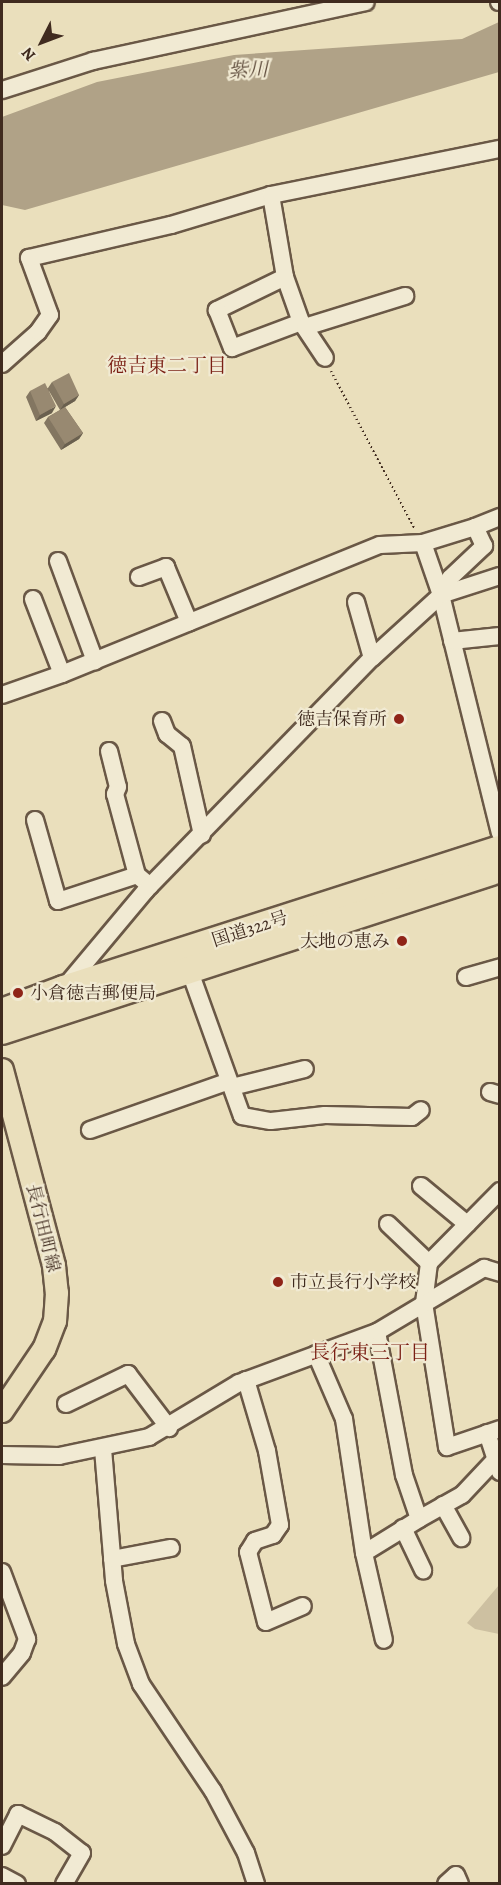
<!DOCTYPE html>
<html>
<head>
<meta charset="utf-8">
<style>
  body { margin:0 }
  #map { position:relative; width:501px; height:1885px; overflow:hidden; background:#eadfbc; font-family:Alegreya,"Noto Serif JP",serif }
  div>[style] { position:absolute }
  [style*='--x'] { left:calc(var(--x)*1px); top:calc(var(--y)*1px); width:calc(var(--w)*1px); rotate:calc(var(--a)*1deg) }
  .green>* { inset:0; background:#cdc0a1 }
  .water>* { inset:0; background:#b0a287 }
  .path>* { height:2px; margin-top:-1px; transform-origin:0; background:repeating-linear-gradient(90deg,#402b1f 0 1.5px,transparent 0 4.5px) }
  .roads { filter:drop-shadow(2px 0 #6a5846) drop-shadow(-2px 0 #6a5846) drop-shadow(0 2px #6a5846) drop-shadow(0 -2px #6a5846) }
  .minor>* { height:16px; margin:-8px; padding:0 8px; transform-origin:8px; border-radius:8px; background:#f1ead3 }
  .major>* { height:22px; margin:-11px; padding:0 11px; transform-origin:11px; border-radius:11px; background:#eadfbc }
  .highway>* { height:26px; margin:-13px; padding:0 13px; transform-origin:13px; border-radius:13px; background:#eadfbc }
  .wall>* { inset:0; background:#837661 }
  .shaded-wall>* { inset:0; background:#6a604f }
  .building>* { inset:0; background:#988971 }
  .dots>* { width:16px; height:16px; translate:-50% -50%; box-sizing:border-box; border:3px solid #f1ead3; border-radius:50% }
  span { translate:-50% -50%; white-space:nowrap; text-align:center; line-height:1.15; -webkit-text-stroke:4.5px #f1ead3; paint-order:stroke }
  .poi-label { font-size:18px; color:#402b1f }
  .right { translate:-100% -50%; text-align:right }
  .left { translate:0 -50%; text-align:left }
  .street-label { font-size:18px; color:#402b1f }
  .water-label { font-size:20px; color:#5c4939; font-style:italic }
  .neighbourhood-label { font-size:20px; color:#7a1f14 }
  .frame { position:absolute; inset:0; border:3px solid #402b1f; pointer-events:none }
  .north { position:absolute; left:12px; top:12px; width:60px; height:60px; -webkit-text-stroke:4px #f1ead3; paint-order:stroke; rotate:228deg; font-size:16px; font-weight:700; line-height:24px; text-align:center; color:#402b1f }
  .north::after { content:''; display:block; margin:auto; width:21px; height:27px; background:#402b1f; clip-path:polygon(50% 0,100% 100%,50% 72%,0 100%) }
</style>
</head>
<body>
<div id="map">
  <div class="green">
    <div style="clip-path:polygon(499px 1585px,499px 1634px,475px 1629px,467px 1623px)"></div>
  </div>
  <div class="water">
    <div style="clip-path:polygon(499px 22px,499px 72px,25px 210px,2px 205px,2px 117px,97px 82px,234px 55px,462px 39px)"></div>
  </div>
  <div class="path">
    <div style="--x:331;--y:371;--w:178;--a:62.1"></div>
  </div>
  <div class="roads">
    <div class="minor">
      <div style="--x:499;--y:2;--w:1;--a:0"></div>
      <div style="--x:2;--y:90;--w:96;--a:-17.7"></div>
      <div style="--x:93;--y:61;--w:279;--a:-12.2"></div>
      <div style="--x:271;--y:195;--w:83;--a:80.3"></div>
      <div style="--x:285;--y:277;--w:48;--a:70.4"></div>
      <div style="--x:301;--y:322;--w:43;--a:56.3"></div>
      <div style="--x:285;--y:277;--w:76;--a:154.1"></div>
      <div style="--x:217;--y:310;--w:41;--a:68.5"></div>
      <div style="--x:232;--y:348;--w:74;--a:-20.6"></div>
      <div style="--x:305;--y:327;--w:105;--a:-17.2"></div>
      <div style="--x:2;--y:364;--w:48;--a:-41.6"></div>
      <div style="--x:38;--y:332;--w:21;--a:-55"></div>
      <div style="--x:50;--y:315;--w:61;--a:-110.2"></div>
      <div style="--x:29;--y:258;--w:146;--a:-13.1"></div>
      <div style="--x:171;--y:225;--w:104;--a:-16.7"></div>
      <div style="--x:271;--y:195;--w:234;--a:-11.4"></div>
      <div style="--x:423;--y:543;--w:55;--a:70.9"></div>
      <div style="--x:441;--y:595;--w:245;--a:76.1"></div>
      <div style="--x:58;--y:561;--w:107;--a:69.7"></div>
      <div style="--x:139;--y:577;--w:29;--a:-20"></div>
      <div style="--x:166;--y:567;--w:60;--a:67.3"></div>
      <div style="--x:441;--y:595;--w:62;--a:-17.9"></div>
      <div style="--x:33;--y:599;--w:80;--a:68.9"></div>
      <div style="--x:356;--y:602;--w:58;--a:74.1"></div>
      <div style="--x:452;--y:641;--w:48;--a:-5.9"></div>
      <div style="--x:2;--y:695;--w:64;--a:-19.3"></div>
      <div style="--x:62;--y:674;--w:343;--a:-22.1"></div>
      <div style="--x:380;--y:545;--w:43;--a:-2.7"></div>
      <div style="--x:423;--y:543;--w:54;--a:-17.1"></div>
      <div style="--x:162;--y:721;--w:14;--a:69"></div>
      <div style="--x:167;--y:734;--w:19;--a:39"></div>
      <div style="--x:182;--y:746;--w:91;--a:77.3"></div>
      <div style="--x:109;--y:751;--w:37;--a:76"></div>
      <div style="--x:118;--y:787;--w:8;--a:113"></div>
      <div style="--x:115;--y:794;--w:84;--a:74.8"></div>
      <div style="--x:35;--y:820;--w:84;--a:74.1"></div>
      <div style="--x:58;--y:901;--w:83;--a:-18.2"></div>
      <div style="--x:137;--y:875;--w:17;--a:40"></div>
      <div style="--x:189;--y:969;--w:156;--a:70.2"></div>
      <div style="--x:242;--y:1116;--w:29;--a:10"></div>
      <div style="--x:271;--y:1121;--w:54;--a:-6.3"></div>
      <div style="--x:325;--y:1115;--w:87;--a:1.3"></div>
      <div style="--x:412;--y:1117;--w:11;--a:-38"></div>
      <div style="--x:466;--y:977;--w:35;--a:-16"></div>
      <div style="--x:64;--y:988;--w:128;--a:-50.1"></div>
      <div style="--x:146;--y:890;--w:324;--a:-45.8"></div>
      <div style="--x:372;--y:658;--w:93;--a:-42.4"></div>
      <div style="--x:441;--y:595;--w:19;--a:-62"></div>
      <div style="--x:450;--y:578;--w:47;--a:-43.3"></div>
      <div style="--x:484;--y:546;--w:21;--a:-115"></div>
      <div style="--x:475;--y:527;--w:27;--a:-22"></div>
      <div style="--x:232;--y:1087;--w:75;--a:-13.9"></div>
      <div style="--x:490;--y:1092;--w:10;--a:17"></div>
      <div style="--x:90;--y:1130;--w:147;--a:-19.4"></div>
      <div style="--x:421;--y:1186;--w:60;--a:39.6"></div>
      <div style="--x:500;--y:1191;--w:101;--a:134.6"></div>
      <div style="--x:429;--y:1263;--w:40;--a:97.1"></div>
      <div style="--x:424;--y:1303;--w:146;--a:80.9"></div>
      <div style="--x:447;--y:1447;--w:56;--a:-18.8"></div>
      <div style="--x:388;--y:1224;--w:57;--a:43.6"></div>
      <div style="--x:377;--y:1332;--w:146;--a:79.3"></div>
      <div style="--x:404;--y:1475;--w:46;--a:71.2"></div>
      <div style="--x:419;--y:1519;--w:49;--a:-29.2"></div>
      <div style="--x:462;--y:1495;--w:47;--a:-46.7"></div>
      <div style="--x:316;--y:1354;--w:71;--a:66.7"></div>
      <div style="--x:344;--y:1419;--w:135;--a:81.5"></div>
      <div style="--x:364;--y:1553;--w:89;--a:77.1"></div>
      <div style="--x:246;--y:1380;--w:74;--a:73.5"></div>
      <div style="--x:267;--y:1451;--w:75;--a:80"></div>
      <div style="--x:280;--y:1525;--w:12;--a:125"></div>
      <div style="--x:273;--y:1535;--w:19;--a:162"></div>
      <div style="--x:255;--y:1541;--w:13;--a:122"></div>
      <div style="--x:248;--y:1552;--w:72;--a:75.6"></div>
      <div style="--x:266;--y:1622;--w:40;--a:-23.4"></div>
      <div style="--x:66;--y:1404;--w:69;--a:-25.8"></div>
      <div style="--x:128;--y:1374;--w:68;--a:52.8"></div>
      <div style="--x:487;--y:1433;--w:41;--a:71.6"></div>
      <div style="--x:103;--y:1449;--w:132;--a:85.2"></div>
      <div style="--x:114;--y:1581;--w:64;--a:79.2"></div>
      <div style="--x:126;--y:1644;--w:43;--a:69.4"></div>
      <div style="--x:141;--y:1684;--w:129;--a:56.1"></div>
      <div style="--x:213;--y:1791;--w:70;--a:62"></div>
      <div style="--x:246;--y:1853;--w:33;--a:72"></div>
      <div style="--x:2;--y:1455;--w:57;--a:1"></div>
      <div style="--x:59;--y:1456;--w:92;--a:-11.9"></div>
      <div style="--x:149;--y:1437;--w:105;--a:-31"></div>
      <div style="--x:239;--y:1383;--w:147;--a:-20.3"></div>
      <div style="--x:377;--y:1332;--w:125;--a:-30.9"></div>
      <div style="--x:484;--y:1268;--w:17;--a:17"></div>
      <div style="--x:443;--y:1505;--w:38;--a:61"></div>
      <div style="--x:403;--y:1528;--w:47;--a:64.5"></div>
      <div style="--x:364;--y:1553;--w:65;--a:-31.7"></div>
      <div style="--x:112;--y:1559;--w:60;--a:-10.6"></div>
      <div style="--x:2;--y:1572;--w:72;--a:69.5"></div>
      <div style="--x:27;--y:1639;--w:15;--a:110"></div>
      <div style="--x:22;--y:1653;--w:31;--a:130"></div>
      <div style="--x:2;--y:1846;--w:36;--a:-63"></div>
      <div style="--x:18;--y:1814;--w:41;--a:25.9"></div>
      <div style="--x:55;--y:1832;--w:34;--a:38"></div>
      <div style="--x:82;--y:1853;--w:36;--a:120"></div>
      <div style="--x:2;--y:1876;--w:17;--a:28"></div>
      <div style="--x:446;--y:1884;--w:13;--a:-42"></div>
      <div style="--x:456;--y:1875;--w:10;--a:66"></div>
    </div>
    <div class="major">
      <div style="--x:2;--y:1070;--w:203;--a:75.1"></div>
      <div style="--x:54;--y:1266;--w:27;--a:84"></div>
      <div style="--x:57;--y:1293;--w:28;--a:94"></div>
      <div style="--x:55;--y:1321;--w:30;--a:111"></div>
      <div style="--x:44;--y:1349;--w:75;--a:124.1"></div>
    </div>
    <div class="highway">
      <div style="--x:2;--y:1012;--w:66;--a:-20.4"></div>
      <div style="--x:64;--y:989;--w:458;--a:-17.8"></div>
      <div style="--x:2;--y:1031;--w:524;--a:-18.02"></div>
    </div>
  </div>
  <div class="wall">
    <div style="clip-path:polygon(52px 382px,79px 395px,75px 401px,65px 407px,83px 433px,79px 439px,61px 450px,44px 423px,48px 417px,60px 410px,49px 391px,52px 413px,36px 421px,26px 397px,30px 391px,48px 388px)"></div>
  </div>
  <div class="shaded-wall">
    <div style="clip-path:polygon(79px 395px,75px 401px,60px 410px,64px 404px)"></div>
    <div style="clip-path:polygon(56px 406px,52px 413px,36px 421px,40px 415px)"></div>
    <div style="clip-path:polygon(83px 433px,79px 439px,61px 450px,65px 444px)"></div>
  </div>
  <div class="building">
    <div style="clip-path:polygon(69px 373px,79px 395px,64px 404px,52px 382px)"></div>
    <div style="clip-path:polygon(45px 383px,56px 406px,40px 415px,30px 391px)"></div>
    <div style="clip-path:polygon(65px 407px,83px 433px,65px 444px,48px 417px)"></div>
  </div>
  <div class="dots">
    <div style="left:399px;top:719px;background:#8f2418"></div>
    <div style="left:402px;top:941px;background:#8f2418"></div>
    <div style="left:18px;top:993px;background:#8f2418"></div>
    <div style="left:278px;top:1282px;background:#8f2418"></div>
  </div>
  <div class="poi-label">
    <span class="right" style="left:387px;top:719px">徳吉保育所</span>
    <span class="right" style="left:390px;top:941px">大地の恵み</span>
    <span class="left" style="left:30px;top:993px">小倉徳吉郵便局</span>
    <span class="left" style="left:290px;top:1282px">市立長行小学校</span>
  </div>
  <div class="street-label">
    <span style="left:250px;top:929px;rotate:-18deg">国道322号</span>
    <span style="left:43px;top:1228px;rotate:76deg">長行田町線</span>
  </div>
  <div class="water-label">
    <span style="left:248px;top:70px;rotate:-2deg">紫川</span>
  </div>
  <div class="neighbourhood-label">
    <span style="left:167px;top:365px">徳吉東二丁目</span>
    <span style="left:370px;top:1352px">長行東三丁目</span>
  </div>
  <div class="frame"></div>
  <div class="north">N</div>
</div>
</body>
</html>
